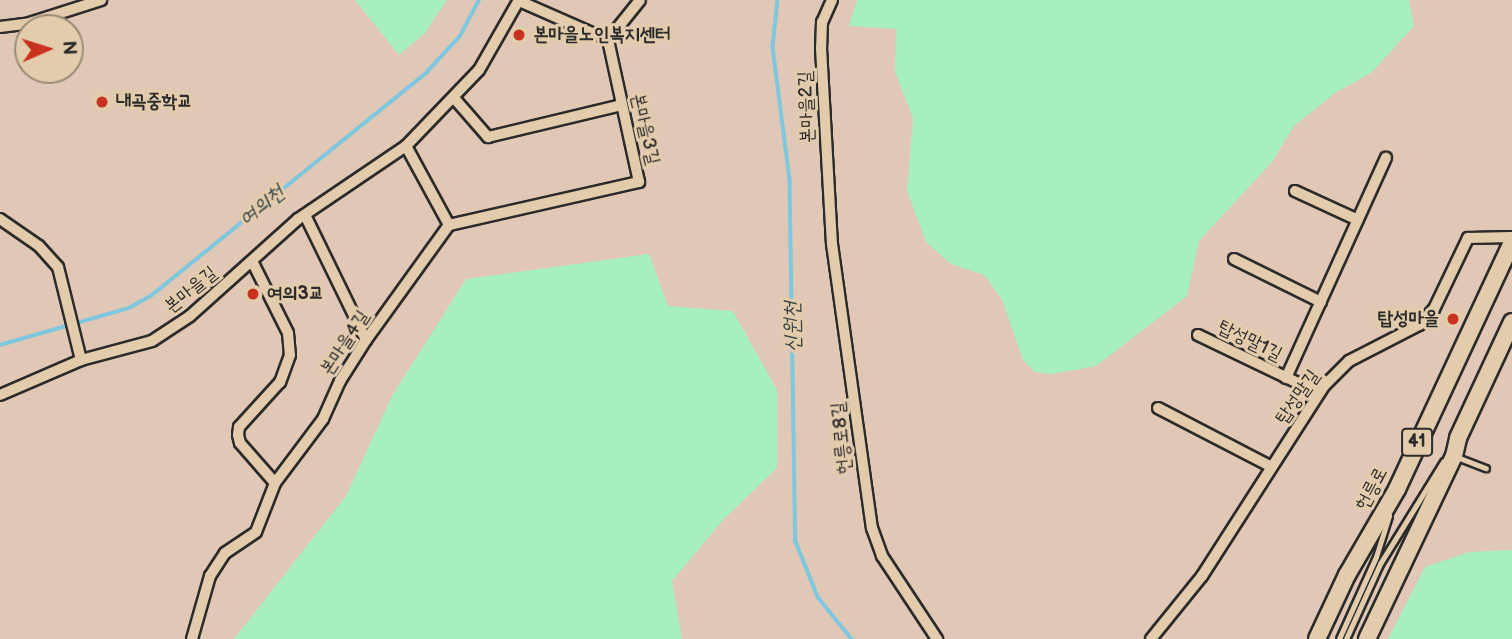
<!DOCTYPE html>
<html>
<head>
<meta charset="utf-8">
<style>
  body { margin:0 }
  #map { position:relative; width:1512px; height:639px; overflow:hidden; background:#e0c7b6; font-family:"Balsamiq Sans","Poor Story",sans-serif }
  div>[style] { position:absolute }
  [style*='--x'] { left:calc(var(--x)*1px); top:calc(var(--y)*1px); width:calc(var(--w)*1px); rotate:calc(var(--a)*1deg) }
  .green>* { inset:0; background:#a7f0be }
  .stream>* { height:3.5px; margin:-1.75px; padding:0 1.75px; transform-origin:1.75px; border-radius:1.75px; background:#7ec7de }
  .roads { filter:drop-shadow(2px 0 #2b2b2b) drop-shadow(-2px 0 #2b2b2b) drop-shadow(0 2px #2b2b2b) drop-shadow(0 -2px #2b2b2b) }
  .lane>* { height:4.5px; margin:-2.25px; padding:0 2.25px; transform-origin:2.25px; border-radius:2.25px; background:#e2ccac }
  .street>* { height:10px; margin:-5px; padding:0 5px; transform-origin:5px; border-radius:5px; background:#e2ccac }
  .primary>* { height:16px; margin:-8px; padding:0 8px; transform-origin:8px; border-radius:8px; background:#e2ccac }
  .dots>* { width:19px; height:19px; translate:-50% -50%; box-sizing:border-box; border:4px solid #e2ccac; border-radius:50% }
  span { translate:-50% -50%; white-space:nowrap; text-align:center; line-height:1.15; -webkit-text-stroke:6px #e2ccac; paint-order:stroke }
  .shield-label span { padding:2px 5px; background:#e2ccac; border:2px solid; border-radius:5px; -webkit-text-stroke-width:0 }
  .shield-label { font-size:18px; color:#2b2b2b; font-weight:700 }
  .poi-label { font-size:19px; color:#2b2b2b; font-weight:700 }
  .left { translate:0 -50%; text-align:left }
  .right { translate:-100% -50%; text-align:right }
  .street-label { font-size:19px; color:#2b2b2b }
  .water-label { font-size:21px; color:#374246; font-style:italic }
  .north { position:absolute; left:14px; top:14px; width:70px; height:70px; box-sizing:border-box; background:#e2ccac; border:2px solid #998c78; border-radius:50%; rotate:87deg; font-size:19px; font-weight:700; line-height:28px; text-align:center; color:#2b2b2b }
  .north::after { content:''; display:block; margin:auto; width:24px; height:32px; background:#c8321e; clip-path:polygon(50% 0,100% 100%,50% 72%,0 100%) }
</style>
</head>
<body>
<div id="map">
  <div class="green">
    <div style="clip-path:polygon(355px 0,447px 0,425px 33px,399px 55px)"></div>
    <div style="clip-path:polygon(857px 0,1409px 0,1414px 26px,1371px 73px,1335px 93px,1294px 126px,1272px 162px,1199px 241px,1187px 296px,1096px 366px,1052px 374px,1035px 372px,1023px 360px,1002px 300px,984px 275px,951px 264px,926px 242px,907px 191px,913px 118px,895px 72px,896px 29px,849px 26px)"></div>
    <div style="clip-path:polygon(649px 254px,668px 306px,733px 311px,777px 390px,777px 468px,722px 521px,672px 581px,682px 639px,234px 639px,346px 496px,392px 396px,466px 279px)"></div>
    <div style="clip-path:polygon(1512px 550px,1512px 639px,1388px 639px,1425px 567px,1469px 552px)"></div>
  </div>
  <div class="stream">
    <div style="--x:778;--y:0;--w:47;--a:96.1"></div>
    <div style="--x:773;--y:47;--w:134;--a:82.7"></div>
    <div style="--x:790;--y:180;--w:362;--a:89.1"></div>
    <div style="--x:796;--y:542;--w:59;--a:68.2"></div>
    <div style="--x:818;--y:597;--w:54;--a:51"></div>
    <div style="--x:0;--y:345;--w:134;--a:-16"></div>
    <div style="--x:129;--y:308;--w:26;--a:-29"></div>
    <div style="--x:152;--y:295;--w:354;--a:-39"></div>
    <div style="--x:427;--y:72;--w:49;--a:-47.5"></div>
    <div style="--x:460;--y:36;--w:41;--a:-62.2"></div>
  </div>
  <div class="roads">
    <div class="lane">
      <div style="--x:1457;--y:457;--w:31;--a:21"></div>
      <div style="--x:1339;--y:639;--w:90;--a:-65.7"></div>
      <div style="--x:1376;--y:557;--w:43;--a:-72.4"></div>
      <div style="--x:1346;--y:639;--w:82;--a:-65.6"></div>
      <div style="--x:1380;--y:564;--w:120;--a:-58.3"></div>
    </div>
    <div class="street">
      <div style="--x:832;--y:0;--w:24;--a:114"></div>
      <div style="--x:822;--y:22;--w:26;--a:92"></div>
      <div style="--x:821;--y:48;--w:196;--a:86.8"></div>
      <div style="--x:832;--y:244;--w:287;--a:82"></div>
      <div style="--x:872;--y:528;--w:30;--a:70"></div>
      <div style="--x:882;--y:556;--w:100;--a:56.5"></div>
      <div style="--x:0;--y:27;--w:26;--a:-7"></div>
      <div style="--x:26;--y:24;--w:79;--a:-17.7"></div>
      <div style="--x:608;--y:40;--w:51;--a:-51.3"></div>
      <div style="--x:454;--y:98;--w:52;--a:48.9"></div>
      <div style="--x:488;--y:137;--w:137;--a:-13.5"></div>
      <div style="--x:406;--y:146;--w:90;--a:61.4"></div>
      <div style="--x:449;--y:225;--w:195;--a:-12.8"></div>
      <div style="--x:639;--y:182;--w:145;--a:-102.3"></div>
      <div style="--x:608;--y:40;--w:97;--a:-156.3"></div>
      <div style="--x:1295;--y:191;--w:69;--a:24.7"></div>
      <div style="--x:305;--y:215;--w:139;--a:64"></div>
      <div style="--x:0;--y:219;--w:47;--a:34.7"></div>
      <div style="--x:39;--y:246;--w:28;--a:48"></div>
      <div style="--x:58;--y:267;--w:96;--a:76.1"></div>
      <div style="--x:1234;--y:259;--w:97;--a:26.3"></div>
      <div style="--x:252;--y:261;--w:80;--a:63.4"></div>
      <div style="--x:288;--y:333;--w:22;--a:85"></div>
      <div style="--x:290;--y:355;--w:29;--a:110"></div>
      <div style="--x:280;--y:382;--w:61;--a:132.3"></div>
      <div style="--x:239;--y:427;--w:8;--a:97"></div>
      <div style="--x:238;--y:435;--w:8;--a:76"></div>
      <div style="--x:240;--y:443;--w:53;--a:48.8"></div>
      <div style="--x:1198;--y:335;--w:134;--a:25.6"></div>
      <div style="--x:1286;--y:378;--w:242;--a:-65.6"></div>
      <div style="--x:0;--y:395;--w:88;--a:-23.4"></div>
      <div style="--x:81;--y:360;--w:73;--a:-15"></div>
      <div style="--x:152;--y:341;--w:45;--a:-33.3"></div>
      <div style="--x:190;--y:316;--w:145;--a:-41.9"></div>
      <div style="--x:298;--y:219;--w:130;--a:-34.1"></div>
      <div style="--x:406;--y:146;--w:105;--a:-46.2"></div>
      <div style="--x:479;--y:70;--w:81;--a:-60.3"></div>
      <div style="--x:1158;--y:408;--w:128;--a:27.4"></div>
      <div style="--x:192;--y:639;--w:66;--a:-74.1"></div>
      <div style="--x:210;--y:576;--w:27;--a:-57"></div>
      <div style="--x:225;--y:553;--w:37;--a:-34"></div>
      <div style="--x:256;--y:532;--w:53;--a:-68.8"></div>
      <div style="--x:275;--y:483;--w:80;--a:-53.1"></div>
      <div style="--x:323;--y:419;--w:42;--a:-65.9"></div>
      <div style="--x:340;--y:381;--w:49;--a:-57.6"></div>
      <div style="--x:366;--y:340;--w:142;--a:-54.2"></div>
      <div style="--x:1151;--y:639;--w:81;--a:-51"></div>
      <div style="--x:1202;--y:576;--w:226;--a:-57.3"></div>
      <div style="--x:1324;--y:386;--w:35;--a:-45"></div>
      <div style="--x:1349;--y:361;--w:79;--a:-27.2"></div>
      <div style="--x:1419;--y:325;--w:22;--a:-47"></div>
      <div style="--x:1434;--y:309;--w:79;--a:-64.4"></div>
      <div style="--x:1468;--y:238;--w:44;--a:-1.3"></div>
    </div>
    <div class="primary">
      <div style="--x:1317;--y:639;--w:71;--a:-64.9"></div>
      <div style="--x:1347;--y:575;--w:99;--a:-59.8"></div>
      <div style="--x:1397;--y:489;--w:272;--a:-65"></div>
      <div style="--x:1367;--y:639;--w:203;--a:-64.6"></div>
      <div style="--x:1454;--y:456;--w:18;--a:-77"></div>
      <div style="--x:1458;--y:438;--w:128;--a:-65"></div>
    </div>
  </div>
  <div class="dots">
    <div style="left:519px;top:35px;background:#c8321e"></div>
    <div style="left:102px;top:102px;background:#c8321e"></div>
    <div style="left:253px;top:294px;background:#c8321e"></div>
    <div style="left:1453px;top:319px;background:#c8321e"></div>
  </div>
  <div class="shield-label">
    <span style="left:1417px;top:442px">41</span>
  </div>
  <div class="poi-label">
    <span class="left" style="left:533px;top:35px">본마을노인복지센터</span>
    <span class="left" style="left:116px;top:102px">내곡중학교</span>
    <span class="left" style="left:267px;top:294px">여의3교</span>
    <span class="right" style="left:1439px;top:319px">탑성마을</span>
  </div>
  <div class="street-label">
    <span style="left:807px;top:107px;rotate:-92deg">본마을2길</span>
    <span style="left:645px;top:129px;rotate:77deg">본마을3길</span>
    <span style="left:191px;top:290px;rotate:-39deg">본마을길</span>
    <span style="left:1250px;top:341px;rotate:26deg">탑성말1길</span>
    <span style="left:345px;top:343px;rotate:-57deg">본마을4길</span>
    <span style="left:1298px;top:397px;rotate:-55deg">탑성말길</span>
    <span style="left:842px;top:438px;rotate:-96deg">헌릉로8길</span>
    <span style="left:1372px;top:489px;rotate:-62deg">헌릉로</span>
  </div>
  <div class="water-label">
    <span style="left:262px;top:206px;rotate:-39deg">여의천</span>
    <span style="left:793px;top:327px;rotate:-91deg">신원천</span>
  </div>
  <div class="north">N</div>
</div>
</body>
</html>
